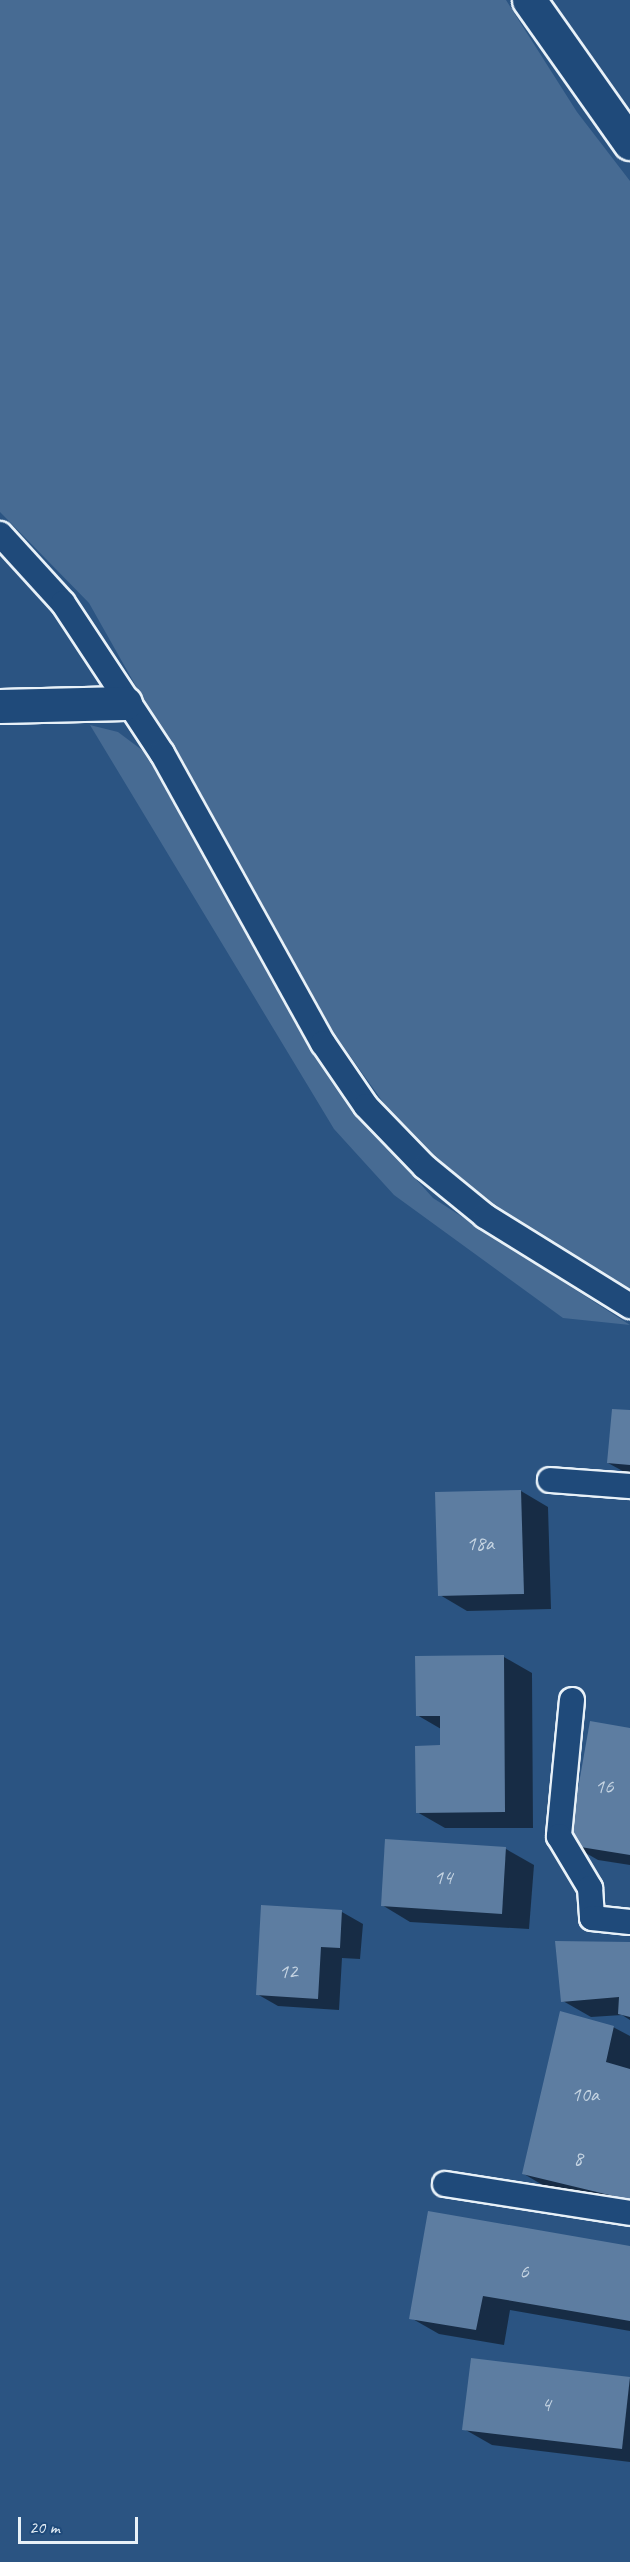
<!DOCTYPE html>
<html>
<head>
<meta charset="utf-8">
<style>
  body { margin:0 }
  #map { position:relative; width:630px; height:2562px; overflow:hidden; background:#2b5482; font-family:Caveat,sans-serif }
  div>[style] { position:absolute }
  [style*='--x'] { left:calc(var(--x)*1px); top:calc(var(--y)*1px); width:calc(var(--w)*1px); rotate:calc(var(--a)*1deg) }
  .green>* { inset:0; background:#476b93 }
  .shadow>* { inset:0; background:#0007 }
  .building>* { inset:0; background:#5d7da1 }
  .roads { filter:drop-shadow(2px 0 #e8f1f8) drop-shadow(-2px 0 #e8f1f8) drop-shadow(0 2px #e8f1f8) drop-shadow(0 -2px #e8f1f8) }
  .service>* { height:24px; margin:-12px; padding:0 12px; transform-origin:12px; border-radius:12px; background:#1f4a7a }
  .minor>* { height:33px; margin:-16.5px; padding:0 16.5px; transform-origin:16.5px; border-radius:16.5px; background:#1f4a7a }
  .tertiary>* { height:33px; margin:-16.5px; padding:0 16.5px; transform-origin:16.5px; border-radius:16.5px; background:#1f4a7a }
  span { translate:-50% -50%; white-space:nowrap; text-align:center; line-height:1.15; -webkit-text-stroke:5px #1f4a7a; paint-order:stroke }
  .number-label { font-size:21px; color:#c5d4e2 }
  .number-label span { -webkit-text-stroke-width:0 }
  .scale { position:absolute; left:18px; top:2517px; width:120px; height:27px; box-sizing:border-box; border:3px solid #e8f1f8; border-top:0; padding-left:8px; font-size:18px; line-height:21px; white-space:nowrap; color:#e8f1f8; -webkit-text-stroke:4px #1f4a7a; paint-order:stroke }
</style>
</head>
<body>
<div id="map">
  <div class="green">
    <div style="clip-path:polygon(0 0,506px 0,577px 112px,630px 181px,630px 1293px,516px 1227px,408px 1137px,325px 1021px,89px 603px,0 512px)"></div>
    <div style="clip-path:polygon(90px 725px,118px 732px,158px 762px,322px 1064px,398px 1159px,433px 1198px,630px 1325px,563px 1318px,394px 1195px,334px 1129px)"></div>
  </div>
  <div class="shadow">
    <div style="clip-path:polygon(630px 1412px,630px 1475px,608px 1463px)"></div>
    <div style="clip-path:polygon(521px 1491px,548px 1507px,551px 1609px,467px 1611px,440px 1595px)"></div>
    <div style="clip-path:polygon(417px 1657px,504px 1657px,532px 1673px,533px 1828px,445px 1828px,417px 1812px,441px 1747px,441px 1729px,417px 1715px)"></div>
    <div style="clip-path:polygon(630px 1729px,630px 1865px,598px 1860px,570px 1844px)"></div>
    <div style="clip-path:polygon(506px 1849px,534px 1865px,529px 1929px,410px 1922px,382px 1905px)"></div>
    <div style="clip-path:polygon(342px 1912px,363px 1924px,360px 1959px,342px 1958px,339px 2010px,278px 2006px,257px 1994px)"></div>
    <div style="clip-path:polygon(630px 1943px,630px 2020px,622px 2015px,591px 2017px,563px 2001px)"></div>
    <div style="clip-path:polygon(613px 2027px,630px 2036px,630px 2208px,551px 2190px,524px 2174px)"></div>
    <div style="clip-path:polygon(630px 2248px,630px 2331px,510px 2310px,504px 2345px,439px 2334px,411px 2318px)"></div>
    <div style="clip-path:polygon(472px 2360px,630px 2379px,630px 2462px,492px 2445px,464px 2429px)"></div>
  </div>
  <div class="building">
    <div style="clip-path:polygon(612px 1409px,630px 1410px,630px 1465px,607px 1463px)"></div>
    <div style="clip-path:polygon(521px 1490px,524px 1594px,438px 1596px,435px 1492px)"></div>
    <div style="clip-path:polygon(504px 1655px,505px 1812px,416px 1813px,415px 1746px,440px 1745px,440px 1716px,416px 1716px,415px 1656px)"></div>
    <div style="clip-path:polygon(590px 1721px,630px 1728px,630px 1855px,568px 1845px)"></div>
    <div style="clip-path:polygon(385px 1839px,506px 1847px,502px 1914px,381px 1906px)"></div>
    <div style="clip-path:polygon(261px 1905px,342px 1910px,340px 1948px,321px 1947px,318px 1999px,256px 1995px)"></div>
    <div style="clip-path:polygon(555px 1941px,630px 1942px,630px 2017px,618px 2014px,619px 1997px,561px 2002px)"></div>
    <div style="clip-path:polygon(560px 2011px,614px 2026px,606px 2062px,630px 2069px,630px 2200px,522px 2174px)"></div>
    <div style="clip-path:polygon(428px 2211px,630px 2246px,630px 2321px,483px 2296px,476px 2330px,409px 2319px)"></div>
    <div style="clip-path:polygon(471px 2358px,630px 2377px,622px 2449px,462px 2430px)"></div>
  </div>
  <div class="roads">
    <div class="service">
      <div style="--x:0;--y:534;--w:93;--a:47.6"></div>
      <div style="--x:63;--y:603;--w:180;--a:56.6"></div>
      <div style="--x:162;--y:753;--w:332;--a:61"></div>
      <div style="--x:323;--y:1043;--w:76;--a:55.7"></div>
      <div style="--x:366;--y:1106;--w:85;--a:46"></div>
      <div style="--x:425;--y:1167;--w:77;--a:39.2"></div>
      <div style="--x:485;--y:1216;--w:171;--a:31.8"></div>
      <div style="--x:550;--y:1480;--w:80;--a:4.3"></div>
      <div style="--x:572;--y:1700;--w:137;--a:95.5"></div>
      <div style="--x:559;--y:1836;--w:61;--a:59.2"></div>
      <div style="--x:590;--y:1888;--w:30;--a:86"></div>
      <div style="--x:592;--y:1918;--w:38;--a:6"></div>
      <div style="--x:445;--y:2184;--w:187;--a:8.9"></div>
    </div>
    <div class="minor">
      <div style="--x:0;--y:706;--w:125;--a:-1.4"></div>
    </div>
    <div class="tertiary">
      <div style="--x:529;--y:0;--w:175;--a:54.8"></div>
    </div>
  </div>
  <div class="number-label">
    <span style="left:480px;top:1543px">18a</span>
    <span style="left:604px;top:1786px">16</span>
    <span style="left:443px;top:1877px">14</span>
    <span style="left:288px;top:1971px">12</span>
    <span style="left:585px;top:2094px">10a</span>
    <span style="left:578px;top:2158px">8</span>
    <span style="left:524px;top:2271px">6</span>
    <span style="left:546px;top:2404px">4</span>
  </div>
  <div class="scale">20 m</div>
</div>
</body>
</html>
